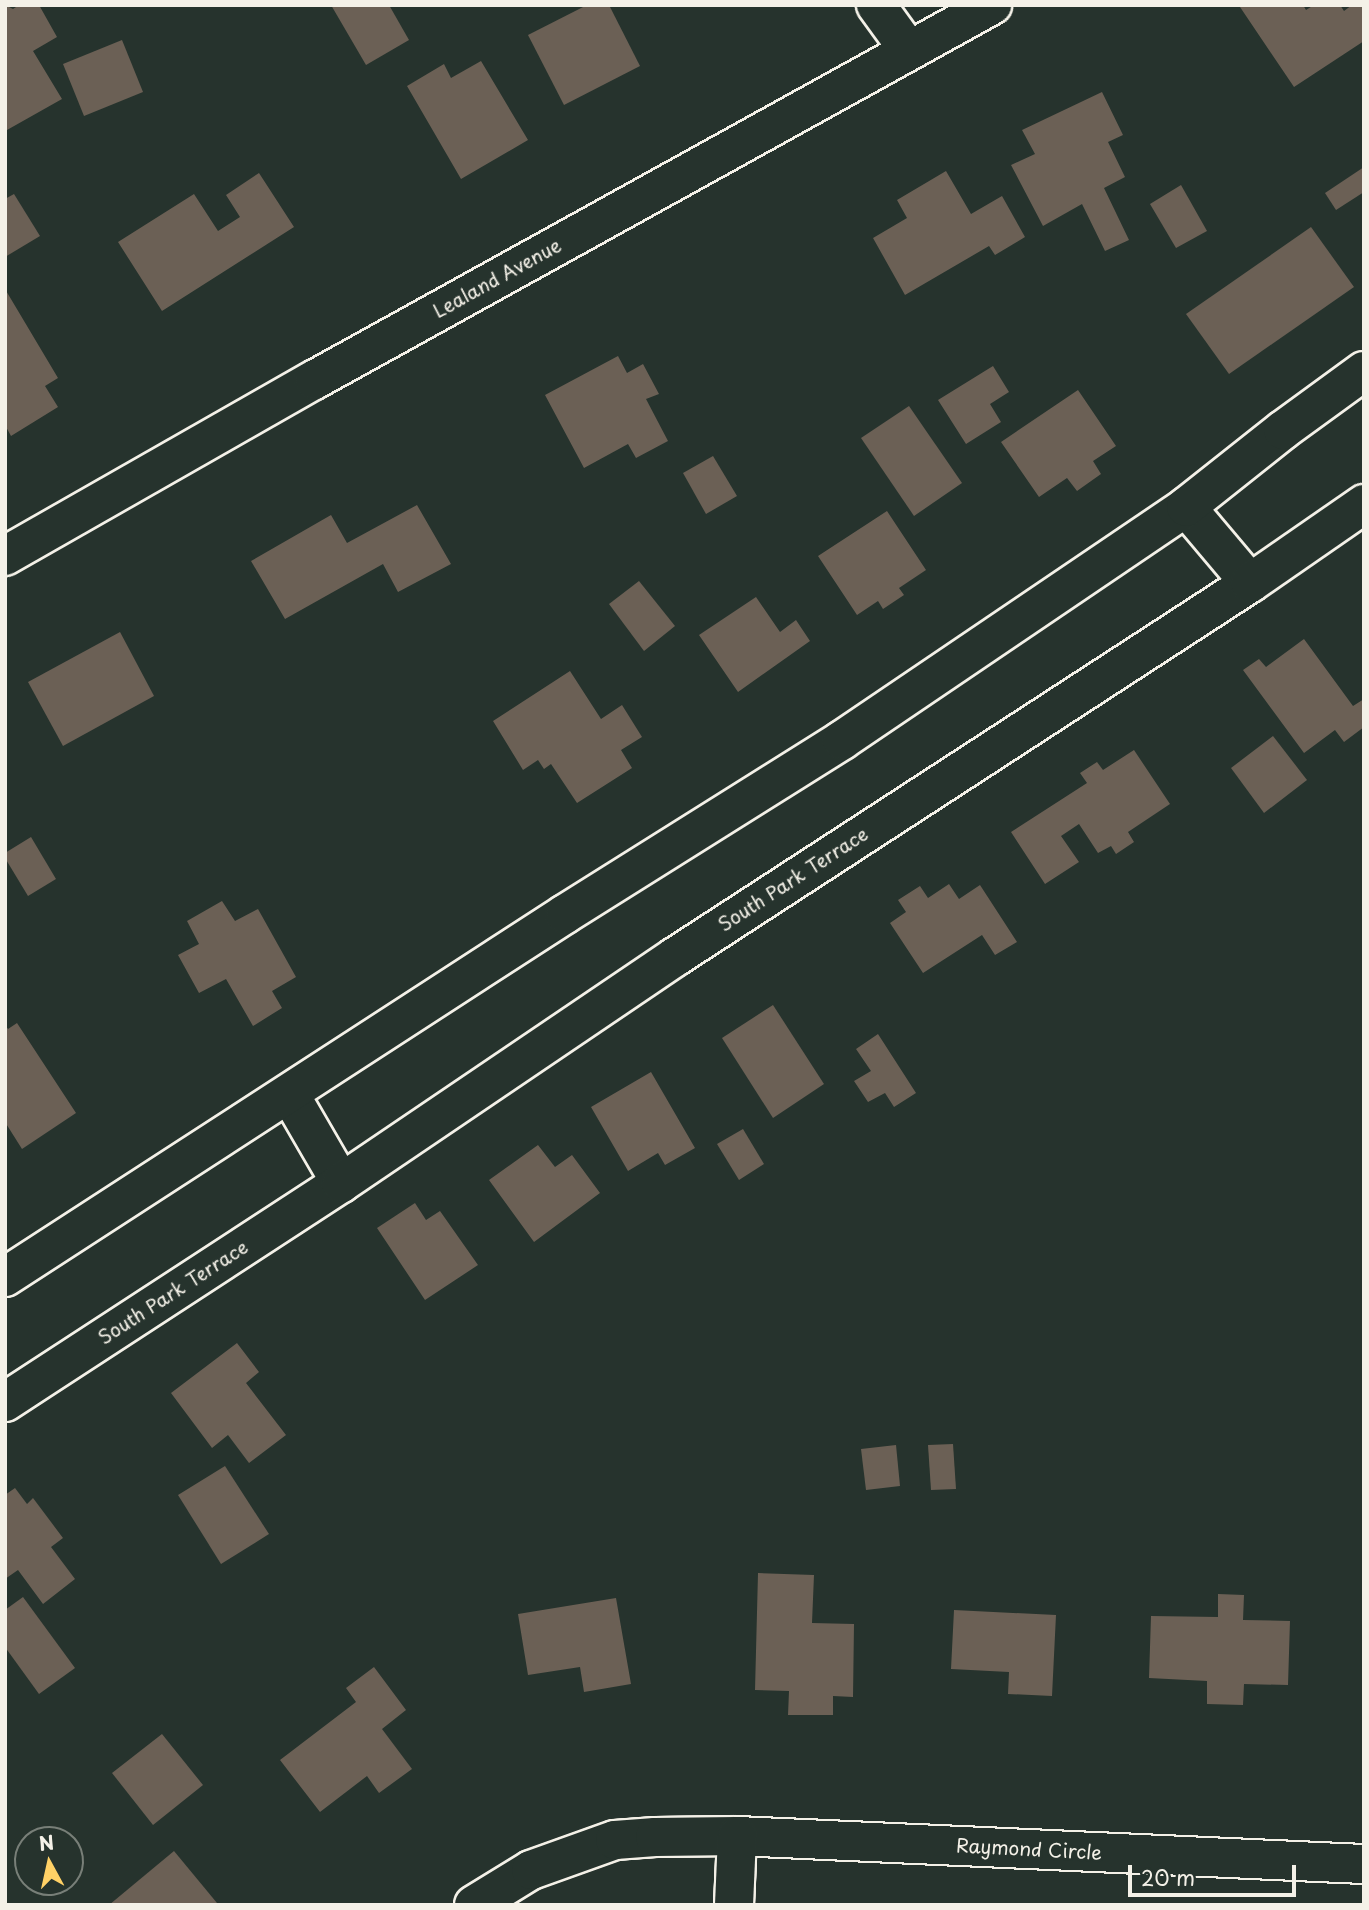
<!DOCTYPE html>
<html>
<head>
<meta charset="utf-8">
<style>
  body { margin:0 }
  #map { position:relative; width:1369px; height:1910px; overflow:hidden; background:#26332d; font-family:"Playpen Sans",sans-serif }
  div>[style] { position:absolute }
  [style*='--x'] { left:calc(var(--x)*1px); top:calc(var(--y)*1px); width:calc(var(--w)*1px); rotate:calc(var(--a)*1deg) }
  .building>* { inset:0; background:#6b6055 }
  .roads { filter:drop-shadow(2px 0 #f4f1e8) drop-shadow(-2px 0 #f4f1e8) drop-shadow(0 2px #f4f1e8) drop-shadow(0 -2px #f4f1e8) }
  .minor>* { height:38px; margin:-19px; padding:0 19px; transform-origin:19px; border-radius:19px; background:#26332d }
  span { translate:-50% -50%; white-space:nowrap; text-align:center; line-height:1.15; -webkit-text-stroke:5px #26332d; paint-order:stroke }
  .street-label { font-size:19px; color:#f4f1e8 }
  .frame { position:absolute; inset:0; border:7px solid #f4f1e8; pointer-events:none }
  .north { position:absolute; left:14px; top:1826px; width:70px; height:70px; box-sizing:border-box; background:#26332d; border:2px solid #787f78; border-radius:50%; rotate:352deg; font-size:19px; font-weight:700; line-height:28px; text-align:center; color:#f4f1e8 }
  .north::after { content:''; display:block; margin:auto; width:24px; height:32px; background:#ffd166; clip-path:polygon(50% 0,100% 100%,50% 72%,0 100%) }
  .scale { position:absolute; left:1128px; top:1865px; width:168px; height:32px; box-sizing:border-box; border:4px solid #f4f1e8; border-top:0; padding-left:9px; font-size:21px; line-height:24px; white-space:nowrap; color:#f4f1e8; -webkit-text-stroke:5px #26332d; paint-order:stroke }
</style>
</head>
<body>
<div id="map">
  <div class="building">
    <div style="clip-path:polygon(5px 5px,13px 9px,19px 5px,39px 5px,57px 37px,33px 51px,62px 99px,7px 130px)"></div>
    <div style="clip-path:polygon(331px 5px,389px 5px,409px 40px,366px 65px)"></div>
    <div style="clip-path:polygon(587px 5px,609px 5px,640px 66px,564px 105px,528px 35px)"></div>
    <div style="clip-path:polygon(1243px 5px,1303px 5px,1306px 10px,1314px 5px,1340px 5px,1344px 11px,1352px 5px,1364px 5px,1364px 41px,1294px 87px,1240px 7px)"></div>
    <div style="clip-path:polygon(122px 40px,143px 92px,84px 116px,63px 64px)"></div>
    <div style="clip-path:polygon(481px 61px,528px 140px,461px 179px,407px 86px,444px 64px,451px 78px)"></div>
    <div style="clip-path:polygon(1102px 92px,1123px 135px,1108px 142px,1125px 177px,1104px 188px,1129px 240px,1105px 251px,1082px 204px,1043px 226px,1011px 165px,1035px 154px,1022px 130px)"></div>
    <div style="clip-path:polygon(1364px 167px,1364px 192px,1336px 210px,1325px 193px)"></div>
    <div style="clip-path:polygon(946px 171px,971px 214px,1002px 196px,1025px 237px,995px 255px,989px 246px,905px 295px,873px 238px,907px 218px,897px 200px)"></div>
    <div style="clip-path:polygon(259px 173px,294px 227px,162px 311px,118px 242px,194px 194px,218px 231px,240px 217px,226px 195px)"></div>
    <div style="clip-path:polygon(1181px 185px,1207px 231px,1176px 248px,1150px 204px)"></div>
    <div style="clip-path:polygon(14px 194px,40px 236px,5px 257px,5px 199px)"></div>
    <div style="clip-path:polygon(1311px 227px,1354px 287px,1229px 374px,1186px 314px)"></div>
    <div style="clip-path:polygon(5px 289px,58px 378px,45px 386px,58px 407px,11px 436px,5px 425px)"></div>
    <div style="clip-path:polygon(618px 356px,627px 373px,643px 364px,659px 394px,646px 399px,668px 441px,636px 458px,628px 444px,584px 468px,545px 395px)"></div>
    <div style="clip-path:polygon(993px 366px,1009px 392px,990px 404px,1001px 422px,966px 444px,938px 400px)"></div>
    <div style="clip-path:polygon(1078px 390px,1116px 446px,1093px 461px,1101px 474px,1077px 491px,1067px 478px,1039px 497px,1001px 442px)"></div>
    <div style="clip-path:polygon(909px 406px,962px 483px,914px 516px,861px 438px)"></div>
    <div style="clip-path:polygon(713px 456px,737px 496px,706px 514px,683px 473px)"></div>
    <div style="clip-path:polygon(417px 505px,451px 564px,398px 592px,383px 564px,285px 619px,251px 561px,331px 515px,347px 543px)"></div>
    <div style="clip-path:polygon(887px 511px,926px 570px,899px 588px,904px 595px,883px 609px,878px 601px,857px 615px,818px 556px)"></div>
    <div style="clip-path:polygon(639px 581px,675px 626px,644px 651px,609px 604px)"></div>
    <div style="clip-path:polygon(756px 597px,780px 632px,796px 620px,810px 641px,738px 692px,699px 635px)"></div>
    <div style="clip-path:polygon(120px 632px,154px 696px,63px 746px,28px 682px)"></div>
    <div style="clip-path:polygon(1304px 639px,1353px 706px,1364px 699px,1364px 727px,1344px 742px,1335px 730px,1304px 753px,1243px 670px,1259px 659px,1266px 667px)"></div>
    <div style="clip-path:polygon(570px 671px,601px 719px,622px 705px,642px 737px,621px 750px,632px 768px,577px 803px,551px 764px,544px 769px,538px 760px,523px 770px,493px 721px)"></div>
    <div style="clip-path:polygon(1273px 736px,1307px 780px,1264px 813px,1231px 768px)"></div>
    <div style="clip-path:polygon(1134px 750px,1170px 804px,1128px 832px,1134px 842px,1116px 854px,1111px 846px,1098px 853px,1079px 824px,1061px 836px,1079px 862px,1045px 884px,1011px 832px,1087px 783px,1080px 773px,1097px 762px,1103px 770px)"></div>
    <div style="clip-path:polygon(31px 837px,56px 879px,28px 896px,5px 858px,5px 853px)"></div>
    <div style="clip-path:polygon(949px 884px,959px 899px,980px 885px,1017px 942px,995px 955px,982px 935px,923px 973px,890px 923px,906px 912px,898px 900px,920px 886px,928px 898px)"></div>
    <div style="clip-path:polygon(222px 901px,235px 921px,258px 909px,296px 977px,272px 991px,282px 1008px,253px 1026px,226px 979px,199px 993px,178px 955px,199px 944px,187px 921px)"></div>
    <div style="clip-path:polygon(773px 1005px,824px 1084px,773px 1118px,722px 1038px)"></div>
    <div style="clip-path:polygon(17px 1023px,76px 1113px,22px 1149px,5px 1122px,5px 1025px,8px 1029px)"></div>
    <div style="clip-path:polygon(878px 1034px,916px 1093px,894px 1107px,885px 1093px,868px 1102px,854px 1081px,871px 1071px,856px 1049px)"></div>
    <div style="clip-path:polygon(651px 1072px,695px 1148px,665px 1165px,658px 1153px,628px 1171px,591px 1107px)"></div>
    <div style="clip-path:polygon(743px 1129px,764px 1164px,739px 1180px,717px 1144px)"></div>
    <div style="clip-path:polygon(538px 1145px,555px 1167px,572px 1155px,600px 1193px,534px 1242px,489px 1180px)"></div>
    <div style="clip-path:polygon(415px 1203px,426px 1220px,440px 1211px,478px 1265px,425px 1300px,377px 1228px)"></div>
    <div style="clip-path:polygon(237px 1343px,259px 1372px,246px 1383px,286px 1435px,249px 1463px,228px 1435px,212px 1448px,171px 1393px)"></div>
    <div style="clip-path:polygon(953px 1444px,956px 1489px,931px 1490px,928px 1445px)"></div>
    <div style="clip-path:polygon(896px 1445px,900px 1486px,866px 1490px,861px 1449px)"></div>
    <div style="clip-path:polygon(225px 1466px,269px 1534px,221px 1564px,178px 1495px)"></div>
    <div style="clip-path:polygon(15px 1488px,27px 1504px,33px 1498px,63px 1538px,51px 1547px,75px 1579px,43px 1604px,18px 1570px,5px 1579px,5px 1495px)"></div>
    <div style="clip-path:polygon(758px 1573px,814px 1575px,812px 1623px,854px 1624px,853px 1697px,833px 1696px,833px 1715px,788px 1715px,789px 1691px,755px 1690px)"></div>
    <div style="clip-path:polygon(1218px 1594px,1244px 1595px,1243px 1620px,1290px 1621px,1288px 1685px,1244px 1684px,1243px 1705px,1207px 1704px,1207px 1681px,1149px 1678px,1151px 1616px,1218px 1617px)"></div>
    <div style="clip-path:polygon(23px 1597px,75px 1668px,39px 1694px,5px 1647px,5px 1610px)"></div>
    <div style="clip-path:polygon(616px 1598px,631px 1684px,584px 1692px,580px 1667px,528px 1675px,518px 1614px)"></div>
    <div style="clip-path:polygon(954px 1610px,1056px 1615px,1052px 1696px,1008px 1694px,1009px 1672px,951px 1669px)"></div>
    <div style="clip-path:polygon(374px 1667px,406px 1710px,382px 1729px,412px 1769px,379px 1793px,367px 1776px,320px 1812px,280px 1760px,356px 1702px,346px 1688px)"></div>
    <div style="clip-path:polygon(162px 1734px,203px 1785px,153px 1825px,112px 1773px)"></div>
    <div style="clip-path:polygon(174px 1851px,217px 1903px,215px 1905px,109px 1905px)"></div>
  </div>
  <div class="roads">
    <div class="minor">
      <div style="--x:876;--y:5;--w:54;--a:54"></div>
      <div style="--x:1186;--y:507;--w:99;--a:49.9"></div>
      <div style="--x:5;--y:556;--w:356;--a:-29.7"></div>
      <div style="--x:314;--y:380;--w:775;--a:-28.95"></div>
      <div style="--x:290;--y:1095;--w:102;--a:59.9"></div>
      <div style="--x:5;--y:1277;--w:667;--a:-32.95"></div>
      <div style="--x:565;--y:914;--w:327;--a:-32.1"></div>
      <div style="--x:842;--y:740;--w:415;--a:-34.1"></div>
      <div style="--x:1186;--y:507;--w:124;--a:-38.4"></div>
      <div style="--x:1283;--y:430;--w:100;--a:-36.1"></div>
      <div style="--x:5;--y:1402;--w:401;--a:-33.1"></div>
      <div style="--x:341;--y:1183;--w:403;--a:-34.1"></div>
      <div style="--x:675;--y:957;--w:686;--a:-33.04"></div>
      <div style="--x:1250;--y:583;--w:139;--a:-34.7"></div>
      <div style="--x:474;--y:1905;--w:67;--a:-31.6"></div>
      <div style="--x:531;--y:1870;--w:89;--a:-19.7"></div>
      <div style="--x:615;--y:1840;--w:40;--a:-4.3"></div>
      <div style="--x:655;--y:1837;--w:82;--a:-0.7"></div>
      <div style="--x:737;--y:1836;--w:628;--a:2.56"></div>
      <div style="--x:734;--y:1905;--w:69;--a:-87.5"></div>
    </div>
  </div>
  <div class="street-label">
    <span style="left:497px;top:278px;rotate:-29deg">Lealand Avenue</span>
    <span style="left:793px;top:879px;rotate:-33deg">South Park Terrace</span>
    <span style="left:173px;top:1292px;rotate:-33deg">South Park Terrace</span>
    <span style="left:1029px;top:1849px;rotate:3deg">Raymond Circle</span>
  </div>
  <div class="frame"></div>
  <div class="north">N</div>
  <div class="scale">20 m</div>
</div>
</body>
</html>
